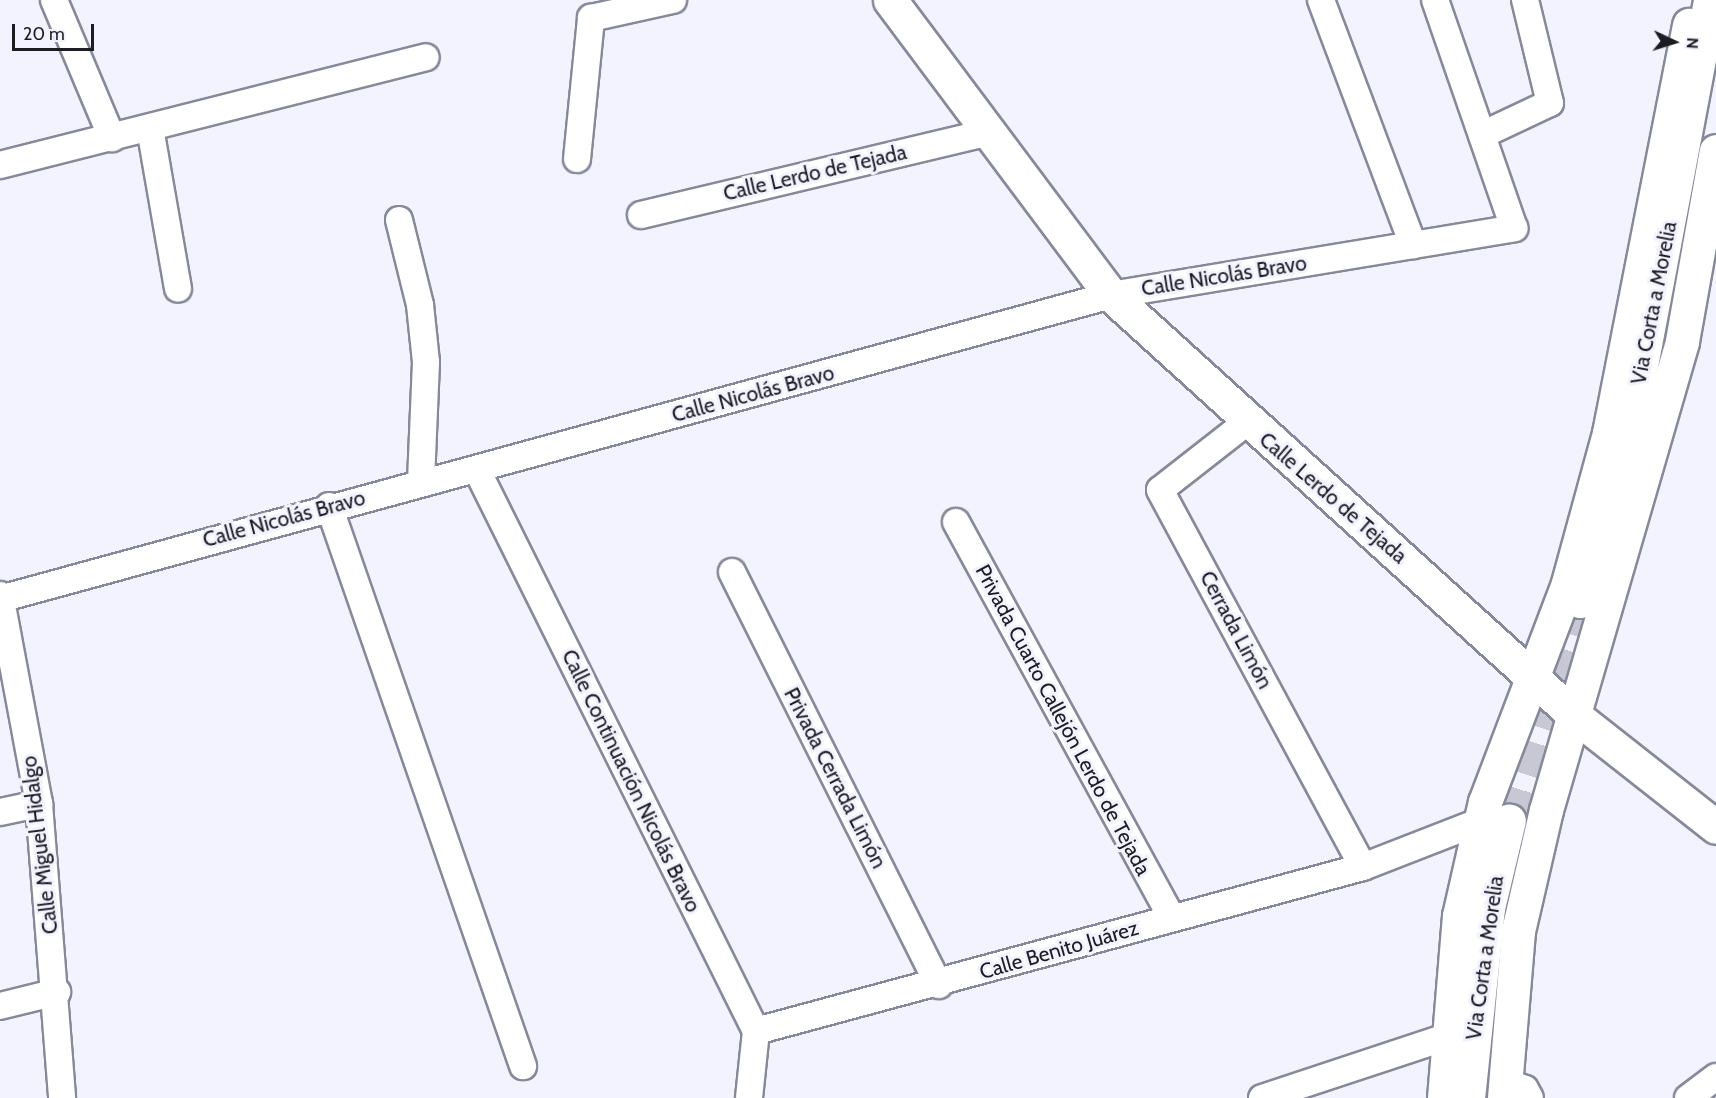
<!DOCTYPE html>
<html>
<head>
<meta charset="utf-8">
<style>
  body { margin:0 }
  #map { position:relative; width:1716px; height:1098px; overflow:hidden; background:#f2f3ff; font-family:Cabin,sans-serif }
  div>[style] { position:absolute }
  [style*='--x'] { left:calc(var(--x)*1px); top:calc(var(--y)*1px); width:calc(var(--w)*1px); rotate:calc(var(--a)*1deg) }
  .primary-tunnel>* { height:33px; margin-top:-16.5px; transform-origin:0; background:repeating-linear-gradient(90deg,#c7c8d3 0 33px,transparent 0 49px) }
  .roads { filter:drop-shadow(2px 0 #868999) drop-shadow(-2px 0 #868999) drop-shadow(0 2px #868999) drop-shadow(0 -2px #868999) }
  .street>* { height:26px; margin:-13px; padding:0 13px; transform-origin:13px; border-radius:13px; background:#fff }
  .secondary>* { height:33px; margin:-16.5px; padding:0 16.5px; transform-origin:16.5px; border-radius:16.5px; background:#fff }
  .primary>* { height:33px; margin:-16.5px; padding:0 16.5px; transform-origin:16.5px; border-radius:16.5px; background:#fff }
  span { translate:-50% -50%; white-space:nowrap; text-align:center; line-height:1.15; -webkit-text-stroke:6px #f2f3ff; paint-order:stroke }
  .street-label { font-size:21px; color:#1c1d23 }
  .north { position:absolute; left:1644px; top:12px; width:60px; height:60px; -webkit-text-stroke:4px #f2f3ff; paint-order:stroke; rotate:94deg; font-size:16px; font-weight:700; line-height:24px; text-align:center; color:#1c1d23 }
  .north::after { content:''; display:block; margin:auto; width:21px; height:27px; background:#1c1d23; clip-path:polygon(50% 0,100% 100%,50% 72%,0 100%) }
  .scale { position:absolute; left:12px; top:24px; width:82px; height:27px; box-sizing:border-box; border:3px solid #1c1d23; border-top:0; padding-left:8px; font-size:18px; line-height:21px; white-space:nowrap; color:#1c1d23; -webkit-text-stroke:4px #f2f3ff; paint-order:stroke }
</style>
</head>
<body>
<div id="map">
  <div class="primary-tunnel">
    <div style="--x:1509;--y:820;--w:230;--a:-72"></div>
  </div>
  <div class="roads">
    <div class="street">
      <div style="--x:54;--y:0;--w:150;--a:67.2"></div>
      <div style="--x:1321;--y:0;--w:262;--a:69.4"></div>
      <div style="--x:150;--y:128;--w:163;--a:80.1"></div>
      <div style="--x:1482;--y:135;--w:75;--a:-25.2"></div>
      <div style="--x:1550;--y:103;--w:106;--a:-103.6"></div>
      <div style="--x:577;--y:159;--w:142;--a:-84.3"></div>
      <div style="--x:591;--y:18;--w:84;--a:-12.4"></div>
      <div style="--x:0;--y:165;--w:439;--a:-14.2"></div>
      <div style="--x:641;--y:215;--w:358;--a:-13.4"></div>
      <div style="--x:399;--y:220;--w:88;--a:76.1"></div>
      <div style="--x:420;--y:305;--w:57;--a:84"></div>
      <div style="--x:426;--y:362;--w:120;--a:92.4"></div>
      <div style="--x:1247;--y:422;--w:110;--a:142"></div>
      <div style="--x:1160;--y:490;--w:428;--a:61.7"></div>
      <div style="--x:477;--y:470;--w:627;--a:63.56"></div>
      <div style="--x:756;--y:1031;--w:67;--a:96"></div>
      <div style="--x:329;--y:506;--w:593;--a:70.89"></div>
      <div style="--x:956;--y:522;--w:450;--a:61.4"></div>
      <div style="--x:732;--y:572;--w:462;--a:63.4"></div>
      <div style="--x:0;--y:595;--w:213;--a:79.4"></div>
      <div style="--x:39;--y:804;--w:295;--a:85.5"></div>
      <div style="--x:0;--y:599;--w:1152;--a:-15.3"></div>
      <div style="--x:1111;--y:295;--w:409;--a:-9.4"></div>
      <div style="--x:1514;--y:228;--w:241;--a:-109.1"></div>
      <div style="--x:0;--y:812;--w:40;--a:-12"></div>
      <div style="--x:0;--y:1006;--w:59;--a:-13.8"></div>
      <div style="--x:756;--y:1031;--w:629;--a:-15.12"></div>
      <div style="--x:1363;--y:867;--w:127;--a:-21.3"></div>
      <div style="--x:1505;--y:1082;--w:21;--a:19"></div>
      <div style="--x:1525;--y:1089;--w:10;--a:61"></div>
      <div style="--x:1262;--y:1098;--w:197;--a:-18.3"></div>
      <div style="--x:1688;--y:1098;--w:35;--a:-37"></div>
    </div>
    <div class="secondary">
      <div style="--x:890;--y:0;--w:369;--a:53.2"></div>
      <div style="--x:1111;--y:295;--w:627;--a:42.22"></div>
      <div style="--x:1575;--y:716;--w:179;--a:38.2"></div>
      <div style="--x:1444;--y:1098;--w:183;--a:-85.3"></div>
      <div style="--x:1459;--y:916;--w:117;--a:-77.2"></div>
      <div style="--x:1485;--y:802;--w:234;--a:-69.2"></div>
      <div style="--x:1568;--y:583;--w:156;--a:-74.7"></div>
      <div style="--x:1609;--y:433;--w:416;--a:-78.9"></div>
      <div style="--x:1504;--y:1098;--w:168;--a:-85.2"></div>
      <div style="--x:1518;--y:931;--w:124;--a:-77"></div>
      <div style="--x:1546;--y:810;--w:488;--a:-73.8"></div>
      <div style="--x:1682;--y:341;--w:193;--a:-79.9"></div>
    </div>
    <div class="primary">
      <div style="--x:1580;--y:601;--w:184;--a:-74.2"></div>
      <div style="--x:1630;--y:424;--w:431;--a:-79.3"></div>
      <div style="--x:1468;--y:1098;--w:191;--a:-84"></div>
      <div style="--x:1488;--y:908;--w:90;--a:-76.6"></div>
    </div>
  </div>
  <div class="street-label">
    <span style="left:815px;top:173px;rotate:-13deg">Calle Lerdo de Tejada</span>
    <span style="left:1224px;top:276px;rotate:-9deg">Calle Nicolás Bravo</span>
    <span style="left:1654px;top:303px;rotate:-79deg">Via Corta a Morelia</span>
    <span style="left:753px;top:394px;rotate:-15deg">Calle Nicolás Bravo</span>
    <span style="left:1333px;top:498px;rotate:41deg">Calle Lerdo de Tejada</span>
    <span style="left:284px;top:519px;rotate:-15deg">Calle Nicolás Bravo</span>
    <span style="left:1236px;top:630px;rotate:62deg">Cerrada Limón</span>
    <span style="left:1063px;top:720px;rotate:62deg">Privada Cuarto Callejón Lerdo de Tejada</span>
    <span style="left:835px;top:778px;rotate:63deg">Privada Cerrada Limón</span>
    <span style="left:631px;top:781px;rotate:64deg">Calle Continuación Nicolás Bravo</span>
    <span style="left:40px;top:845px;rotate:-97deg">Calle Miguel Hidalgo</span>
    <span style="left:1059px;top:950px;rotate:-16deg">Calle Benito Juárez</span>
    <span style="left:1485px;top:958px;rotate:-82deg">Via Corta a Morelia</span>
  </div>
  <div class="north">N</div>
  <div class="scale">20 m</div>
</div>
</body>
</html>
